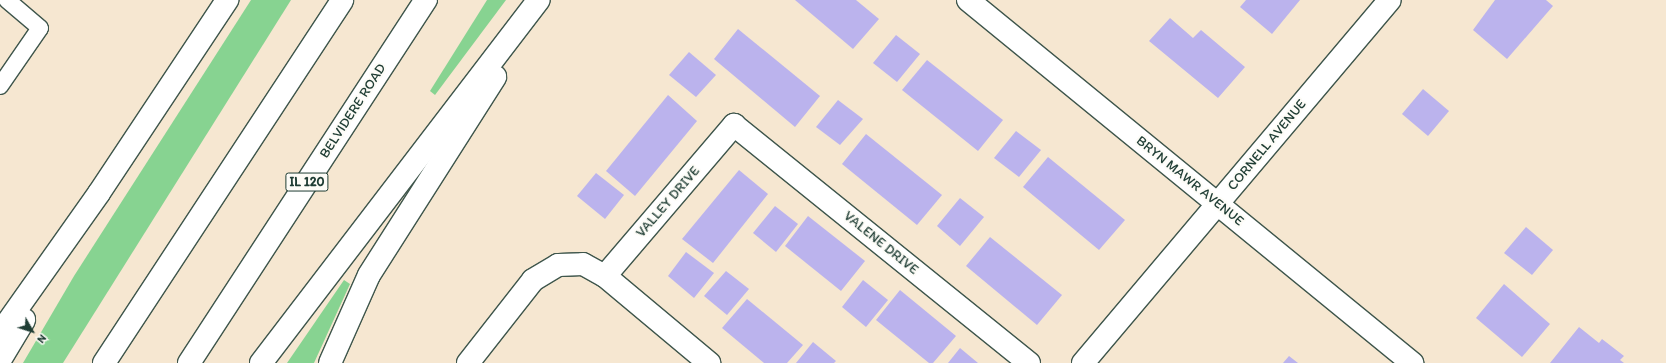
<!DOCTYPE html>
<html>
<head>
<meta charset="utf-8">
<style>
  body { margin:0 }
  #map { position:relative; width:1666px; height:363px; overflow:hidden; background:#f6e7d1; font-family:Itim,sans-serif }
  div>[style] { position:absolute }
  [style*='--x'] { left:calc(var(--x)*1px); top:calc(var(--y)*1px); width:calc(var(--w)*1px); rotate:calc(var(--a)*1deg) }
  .green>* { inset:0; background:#87d391 }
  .building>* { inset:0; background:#bbb3ed }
  .roads { filter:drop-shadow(1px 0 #3f564c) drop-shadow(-1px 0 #3f564c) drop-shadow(0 1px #3f564c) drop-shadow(0 -1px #3f564c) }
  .lane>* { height:16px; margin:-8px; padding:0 8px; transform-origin:8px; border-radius:8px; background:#fff }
  .street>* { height:22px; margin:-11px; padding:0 11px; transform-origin:11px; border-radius:11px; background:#fff }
  .primary>* { height:22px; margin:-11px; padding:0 11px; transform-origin:11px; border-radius:11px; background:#fff }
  span { translate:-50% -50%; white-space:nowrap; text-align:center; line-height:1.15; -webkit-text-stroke:4px #fdfcf7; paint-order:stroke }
  .shield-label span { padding:1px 3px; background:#fdfcf7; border:1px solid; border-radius:3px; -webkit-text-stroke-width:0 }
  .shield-label { font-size:13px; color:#1f3d34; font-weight:700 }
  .street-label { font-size:14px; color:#1f3d34 }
  .north { position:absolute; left:12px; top:311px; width:40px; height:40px; -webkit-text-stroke:3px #fdfcf7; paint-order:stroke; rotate:129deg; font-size:11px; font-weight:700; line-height:16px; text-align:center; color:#1f3d34 }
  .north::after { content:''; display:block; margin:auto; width:14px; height:18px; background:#1f3d34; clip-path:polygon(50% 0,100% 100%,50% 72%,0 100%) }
</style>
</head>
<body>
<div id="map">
  <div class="green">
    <div style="clip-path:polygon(251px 0,291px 0,63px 363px,23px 363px,74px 276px)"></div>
    <div style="clip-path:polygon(487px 0,506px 0,435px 95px,430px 91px)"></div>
    <div style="clip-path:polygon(344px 280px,350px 284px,314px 363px,287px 363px)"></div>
  </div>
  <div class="building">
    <div style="clip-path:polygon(795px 0,856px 0,879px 19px,853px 49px)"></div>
    <div style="clip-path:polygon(1246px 0,1300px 0,1272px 34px,1240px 7px)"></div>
    <div style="clip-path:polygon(1495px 0,1546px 0,1553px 6px,1507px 59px,1473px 30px)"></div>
    <div style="clip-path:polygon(1170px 18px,1193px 38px,1201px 30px,1245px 67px,1218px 98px,1149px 41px)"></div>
    <div style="clip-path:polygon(738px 29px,820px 96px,795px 127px,714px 59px)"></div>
    <div style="clip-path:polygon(896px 35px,920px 54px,897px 82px,873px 63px)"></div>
    <div style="clip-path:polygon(689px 52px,716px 75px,696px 97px,669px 75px)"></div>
    <div style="clip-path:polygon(927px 60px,1003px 120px,978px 151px,902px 90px)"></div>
    <div style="clip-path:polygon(1423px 89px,1449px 111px,1428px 136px,1402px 114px)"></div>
    <div style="clip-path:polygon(668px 95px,697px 121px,635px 196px,606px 171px)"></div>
    <div style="clip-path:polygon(838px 100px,863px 119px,840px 145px,816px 127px)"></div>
    <div style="clip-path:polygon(1016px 131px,1041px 150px,1019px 177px,994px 158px)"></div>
    <div style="clip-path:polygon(866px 134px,942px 195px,917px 225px,842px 164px)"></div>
    <div style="clip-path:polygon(1048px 157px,1125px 220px,1099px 250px,1023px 187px)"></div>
    <div style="clip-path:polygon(739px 170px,768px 194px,713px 263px,682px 239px)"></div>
    <div style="clip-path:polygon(596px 173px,624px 195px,605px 219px,577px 196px)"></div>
    <div style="clip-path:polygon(960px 198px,984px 217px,960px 246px,937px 226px)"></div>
    <div style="clip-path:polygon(775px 206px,798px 224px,776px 252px,753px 233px)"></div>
    <div style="clip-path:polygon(808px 216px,865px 261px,841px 291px,785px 246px)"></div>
    <div style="clip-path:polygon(1526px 227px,1553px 250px,1532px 275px,1504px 253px)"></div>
    <div style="clip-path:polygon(990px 237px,1062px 295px,1037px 325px,966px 266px)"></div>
    <div style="clip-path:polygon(686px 252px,714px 273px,694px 298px,668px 276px)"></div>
    <div style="clip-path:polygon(726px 271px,749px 289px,727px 315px,704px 296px)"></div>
    <div style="clip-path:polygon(863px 280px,888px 300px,866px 327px,842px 307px)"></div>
    <div style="clip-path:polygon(1504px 284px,1550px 324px,1522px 357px,1476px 318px)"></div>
    <div style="clip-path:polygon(900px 290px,956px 336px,933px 363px,929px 363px,876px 320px)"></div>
    <div style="clip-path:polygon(747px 299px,803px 345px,787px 363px,764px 363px,722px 328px)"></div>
    <div style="clip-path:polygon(1579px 327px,1599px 343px,1602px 339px,1624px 356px,1620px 360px,1624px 363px,1550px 363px)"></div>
    <div style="clip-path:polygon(813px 342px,836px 361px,834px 363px,796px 363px)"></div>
    <div style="clip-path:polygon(960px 348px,978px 363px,948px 363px)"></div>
    <div style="clip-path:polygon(1289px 356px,1298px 363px,1283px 363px)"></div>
  </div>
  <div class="roads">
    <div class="lane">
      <div style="--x:0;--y:86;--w:70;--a:-55.4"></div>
      <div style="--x:40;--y:28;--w:43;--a:-139.7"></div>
    </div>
    <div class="street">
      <div style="--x:968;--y:0;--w:574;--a:39.27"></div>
      <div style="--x:605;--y:276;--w:199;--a:-49.5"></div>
      <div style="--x:734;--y:125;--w:379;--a:38.9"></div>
      <div style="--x:468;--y:363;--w:105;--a:-51.9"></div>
      <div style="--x:533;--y:280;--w:29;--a:-31"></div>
      <div style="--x:558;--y:265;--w:25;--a:-2"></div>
      <div style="--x:583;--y:264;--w:25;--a:29"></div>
      <div style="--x:605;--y:276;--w:136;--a:39.9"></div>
      <div style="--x:1083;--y:363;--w:475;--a:-49.8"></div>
    </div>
    <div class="primary">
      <div style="--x:0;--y:333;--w:171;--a:-54.7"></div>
      <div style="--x:99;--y:193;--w:232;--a:-56.4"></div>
      <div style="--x:0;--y:360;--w:47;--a:-59"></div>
      <div style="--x:104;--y:363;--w:434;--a:-56.7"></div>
      <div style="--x:189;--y:363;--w:434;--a:-56.9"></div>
      <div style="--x:261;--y:363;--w:457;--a:-52.6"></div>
      <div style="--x:330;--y:363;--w:96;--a:-66.1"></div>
      <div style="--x:369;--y:275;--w:235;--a:-57.5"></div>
    </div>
  </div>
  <div class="shield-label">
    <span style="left:307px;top:182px">IL 120</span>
  </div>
  <div class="street-label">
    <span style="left:353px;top:111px;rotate:-57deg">BELVIDERE ROAD</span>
    <span style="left:1267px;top:145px;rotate:-50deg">CORNELL AVENUE</span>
    <span style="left:1190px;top:181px;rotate:39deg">BRYN MAWR AVENUE</span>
    <span style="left:668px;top:202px;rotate:-49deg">VALLEY DRIVE</span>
    <span style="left:881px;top:243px;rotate:39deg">VALENE DRIVE</span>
  </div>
  <div class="north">N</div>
</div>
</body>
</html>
